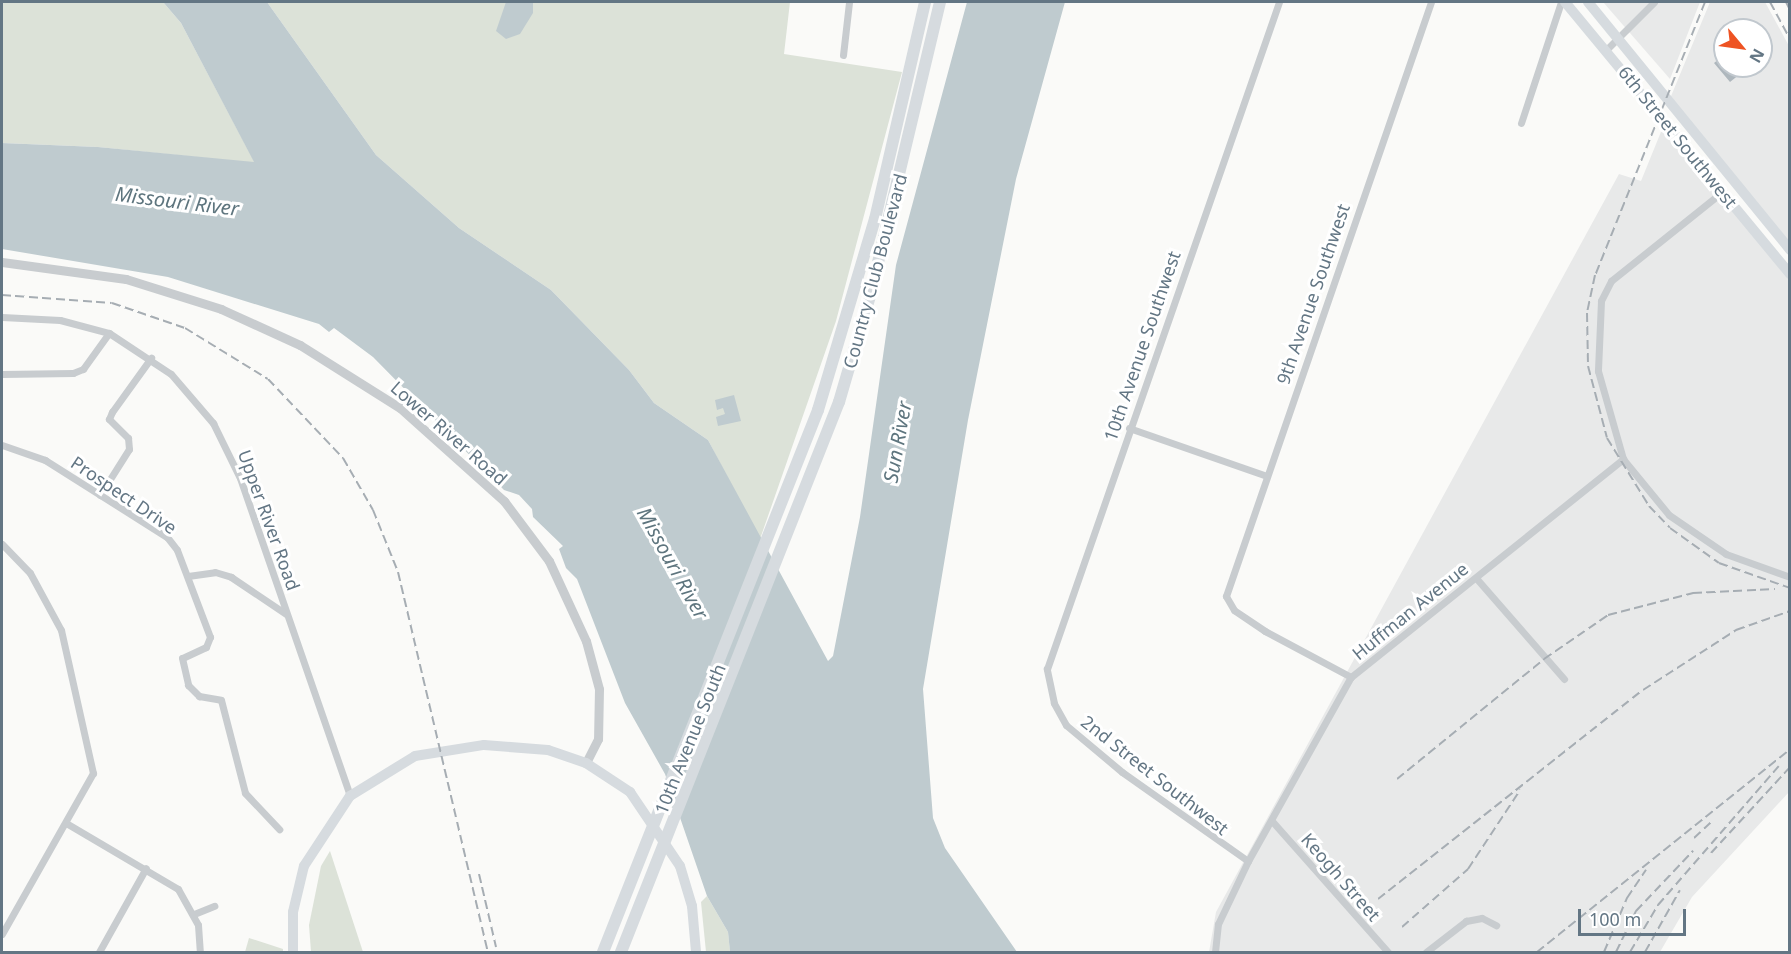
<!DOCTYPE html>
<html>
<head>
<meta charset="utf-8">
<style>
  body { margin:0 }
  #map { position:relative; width:1791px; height:954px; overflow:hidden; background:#fafaf8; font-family:"Noto Sans",sans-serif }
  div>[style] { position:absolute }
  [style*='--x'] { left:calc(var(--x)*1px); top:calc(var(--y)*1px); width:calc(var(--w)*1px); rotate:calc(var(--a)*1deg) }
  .built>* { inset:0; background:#e8e9e9 }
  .green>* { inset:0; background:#dce2d8 }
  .water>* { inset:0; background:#bfcbcf }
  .building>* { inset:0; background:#aeb7bd }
  .minor>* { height:7px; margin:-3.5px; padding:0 3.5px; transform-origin:3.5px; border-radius:3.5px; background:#c8cccf }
  .tertiary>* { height:9px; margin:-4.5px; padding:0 4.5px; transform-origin:4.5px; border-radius:4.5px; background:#c8cccf }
  .secondary>* { height:10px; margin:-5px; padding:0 5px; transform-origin:5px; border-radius:5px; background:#d6dbdf }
  .primary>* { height:10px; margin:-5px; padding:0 5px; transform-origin:5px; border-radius:5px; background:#d6dbdf }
  .trunk>* { height:12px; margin:-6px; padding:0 6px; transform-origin:6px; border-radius:6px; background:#d6dbdf }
  .rail>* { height:2px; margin-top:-1px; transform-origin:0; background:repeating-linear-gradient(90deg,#a6adb3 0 9px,transparent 0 13.5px) }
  span { translate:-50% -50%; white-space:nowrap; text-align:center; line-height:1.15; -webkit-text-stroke:6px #fff; paint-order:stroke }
  .street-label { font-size:18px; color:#637684 }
  .water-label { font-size:20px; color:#5e757e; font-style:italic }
  .frame { position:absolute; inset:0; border:3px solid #637684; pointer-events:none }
  .north { position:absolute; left:1713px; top:18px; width:60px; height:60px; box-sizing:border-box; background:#fff; border:2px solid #c1c8ce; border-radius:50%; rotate:119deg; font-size:16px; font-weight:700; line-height:24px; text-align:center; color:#637684 }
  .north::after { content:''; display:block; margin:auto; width:21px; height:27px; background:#ee5323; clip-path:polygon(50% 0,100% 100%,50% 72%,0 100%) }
  .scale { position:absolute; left:1578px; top:909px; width:108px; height:27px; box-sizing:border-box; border:3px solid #637684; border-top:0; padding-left:8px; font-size:18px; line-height:21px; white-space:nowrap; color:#637684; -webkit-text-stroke:4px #fff; paint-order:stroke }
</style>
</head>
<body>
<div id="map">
  <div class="built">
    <div style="clip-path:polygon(1603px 2px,1700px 2px,1670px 79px)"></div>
    <div style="clip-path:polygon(evenodd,1710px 2px,1765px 2px,1789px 46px,1789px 250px,1669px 101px,1710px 2px,1725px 30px,1761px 30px,1761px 66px,1725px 66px,1725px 30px)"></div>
    <div style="clip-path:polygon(1665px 122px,1789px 274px,1789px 792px,1692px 897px,1660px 952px,1209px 952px,1216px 912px,1619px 174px,1641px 181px)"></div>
  </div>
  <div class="green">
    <div style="clip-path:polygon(2px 2px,163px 2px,181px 23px,255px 163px,98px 147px,2px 143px)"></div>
    <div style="clip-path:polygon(267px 2px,790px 2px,784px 54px,902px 72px,836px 321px,760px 539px,708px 440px,654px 403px,629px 370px,551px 290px,459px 228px,376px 155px)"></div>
    <div style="clip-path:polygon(330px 851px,363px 952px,311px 952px,309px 925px,321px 866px)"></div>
    <div style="clip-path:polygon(707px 896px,728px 932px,730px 952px,706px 952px,701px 902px)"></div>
    <div style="clip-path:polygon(249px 938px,283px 949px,283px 952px,245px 952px)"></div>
  </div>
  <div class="water">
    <div style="clip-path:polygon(163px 2px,267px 2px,376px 155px,459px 228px,551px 290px,629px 370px,654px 403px,708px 440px,828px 661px,833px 656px,860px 517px,896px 265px,967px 2px,1065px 2px,1016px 179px,968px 420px,923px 689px,933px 818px,945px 848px,1017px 952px,730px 952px,728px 932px,707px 896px,665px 774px,625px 703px,577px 579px,566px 568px,559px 549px,563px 546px,533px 517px,532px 509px,519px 495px,504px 490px,373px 357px,334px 328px,329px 332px,319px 324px,168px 277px,2px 249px,2px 143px,98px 147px,254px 162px,181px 23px)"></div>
    <div style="clip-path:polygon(506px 2px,533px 2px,533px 13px,520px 34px,506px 39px,496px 31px)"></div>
    <div style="clip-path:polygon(734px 395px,741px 421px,718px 426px,716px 417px,725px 414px,723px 408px,717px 410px,715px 400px)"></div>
  </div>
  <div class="building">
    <div style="clip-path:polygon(1725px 54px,1725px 66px,1750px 66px,1730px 82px,1714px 63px)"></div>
  </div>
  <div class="minor">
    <div style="--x:1606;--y:50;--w:68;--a:-45"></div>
    <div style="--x:843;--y:55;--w:53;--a:-83.5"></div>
    <div style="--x:1521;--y:123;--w:127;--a:-71.7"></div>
    <div style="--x:1722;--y:192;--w:142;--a:141.3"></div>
    <div style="--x:1611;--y:281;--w:22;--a:117"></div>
    <div style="--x:1601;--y:301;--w:70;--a:92.5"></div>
    <div style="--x:1598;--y:371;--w:91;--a:74.1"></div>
    <div style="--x:1623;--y:459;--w:72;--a:50.6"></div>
    <div style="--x:1669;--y:515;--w:69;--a:34.4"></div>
    <div style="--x:1726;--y:554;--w:68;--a:19.8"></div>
    <div style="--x:2;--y:317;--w:58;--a:3"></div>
    <div style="--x:60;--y:320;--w:51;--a:14.9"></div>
    <div style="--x:109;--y:333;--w:74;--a:33.5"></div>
    <div style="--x:171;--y:374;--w:65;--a:49.4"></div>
    <div style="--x:213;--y:423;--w:61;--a:63.9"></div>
    <div style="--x:240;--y:478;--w:336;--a:70.9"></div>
    <div style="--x:2;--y:374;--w:71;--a:-0.8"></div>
    <div style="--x:73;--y:373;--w:11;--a:-22"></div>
    <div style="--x:83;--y:369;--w:44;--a:-54.2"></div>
    <div style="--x:1129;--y:428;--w:146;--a:19.2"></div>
    <div style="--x:2;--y:445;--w:46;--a:19.2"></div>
    <div style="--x:45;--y:460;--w:144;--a:32.3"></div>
    <div style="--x:167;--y:537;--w:16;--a:52"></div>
    <div style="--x:177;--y:550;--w:93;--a:69.2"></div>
    <div style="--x:210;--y:637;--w:11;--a:112"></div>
    <div style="--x:206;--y:647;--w:26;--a:155"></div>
    <div style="--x:182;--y:658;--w:28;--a:77"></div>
    <div style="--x:188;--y:685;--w:16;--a:45"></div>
    <div style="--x:199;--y:696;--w:22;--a:10"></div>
    <div style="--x:221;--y:700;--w:96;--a:75.5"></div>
    <div style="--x:245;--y:793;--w:50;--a:46.6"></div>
    <div style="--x:100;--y:495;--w:54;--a:-57.8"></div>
    <div style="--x:129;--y:449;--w:11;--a:-95"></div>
    <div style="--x:128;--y:438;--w:27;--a:-135"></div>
    <div style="--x:109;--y:419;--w:8;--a:-67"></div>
    <div style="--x:112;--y:412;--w:67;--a:-54.2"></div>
    <div style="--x:2;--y:544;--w:40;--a:46"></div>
    <div style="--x:30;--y:573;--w:65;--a:61.5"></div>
    <div style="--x:61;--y:630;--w:147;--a:77.4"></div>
    <div style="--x:93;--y:773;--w:185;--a:119.5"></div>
    <div style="--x:188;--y:576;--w:27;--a:-8"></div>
    <div style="--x:215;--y:572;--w:17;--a:17"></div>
    <div style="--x:231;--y:577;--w:66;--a:33.9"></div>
    <div style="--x:1476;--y:578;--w:134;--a:48.9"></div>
    <div style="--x:1351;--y:677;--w:98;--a:-151.9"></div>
    <div style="--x:1265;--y:631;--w:37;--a:-146"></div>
    <div style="--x:1234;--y:610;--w:16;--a:-120"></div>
    <div style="--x:1226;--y:596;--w:628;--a:-70.96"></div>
    <div style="--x:1272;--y:821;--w:175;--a:48.5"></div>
    <div style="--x:66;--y:823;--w:130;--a:30.5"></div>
    <div style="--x:178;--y:889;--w:41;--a:60.9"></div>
    <div style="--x:198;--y:925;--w:27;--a:86"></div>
    <div style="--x:1248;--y:861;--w:154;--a:-144.8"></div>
    <div style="--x:1122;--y:772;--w:73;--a:-140"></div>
    <div style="--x:1066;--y:725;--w:25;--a:-119"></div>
    <div style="--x:1054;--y:703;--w:35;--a:-102"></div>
    <div style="--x:1047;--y:669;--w:706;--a:-70.82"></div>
    <div style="--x:194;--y:914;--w:22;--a:-22"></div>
    <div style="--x:99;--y:952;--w:96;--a:-60.8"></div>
    <div style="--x:1215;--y:952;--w:28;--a:-84"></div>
    <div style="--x:1218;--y:924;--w:70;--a:-64.5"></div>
    <div style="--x:1248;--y:861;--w:211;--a:-60.8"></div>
    <div style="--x:1351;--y:677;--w:349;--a:-38.7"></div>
    <div style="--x:1426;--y:952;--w:51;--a:-37.8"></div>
    <div style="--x:1466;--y:921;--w:16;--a:-11"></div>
    <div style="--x:1482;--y:918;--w:16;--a:27"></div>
  </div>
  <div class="tertiary">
    <div style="--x:2;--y:262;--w:125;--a:7.8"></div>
    <div style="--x:126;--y:279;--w:100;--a:17.5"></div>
    <div style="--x:221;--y:309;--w:87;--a:24.5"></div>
    <div style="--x:300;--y:345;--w:118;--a:32.2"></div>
    <div style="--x:400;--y:408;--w:140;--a:41.8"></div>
    <div style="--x:504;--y:501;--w:75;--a:53.1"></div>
    <div style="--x:549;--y:561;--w:88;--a:65.2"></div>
    <div style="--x:586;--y:641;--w:50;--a:74.8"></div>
    <div style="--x:599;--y:689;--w:50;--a:91.1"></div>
    <div style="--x:598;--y:739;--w:27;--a:117"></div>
  </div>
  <div class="secondary">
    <div style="--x:293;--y:952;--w:40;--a:-90"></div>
    <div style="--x:293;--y:912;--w:47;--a:-76.6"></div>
    <div style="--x:304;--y:866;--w:84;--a:-56.7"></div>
    <div style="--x:350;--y:796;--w:76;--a:-31.6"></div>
    <div style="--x:415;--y:756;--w:70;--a:-9.1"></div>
    <div style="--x:484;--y:745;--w:64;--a:4.5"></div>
    <div style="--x:548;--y:750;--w:40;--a:18.9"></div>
    <div style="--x:586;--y:763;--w:53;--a:33.4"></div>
    <div style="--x:630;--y:792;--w:89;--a:56"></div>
    <div style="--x:680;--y:866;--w:42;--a:73.3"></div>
    <div style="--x:692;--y:906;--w:46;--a:85"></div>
  </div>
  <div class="primary">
    <div style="--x:1565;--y:2;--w:353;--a:50.4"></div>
    <div style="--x:1588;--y:2;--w:320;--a:50.8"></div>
  </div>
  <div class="trunk">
    <div style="--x:603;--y:952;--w:583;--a:-68.36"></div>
    <div style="--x:818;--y:410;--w:199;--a:-73.4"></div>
    <div style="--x:875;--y:219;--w:223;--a:-77"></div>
    <div style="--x:621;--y:952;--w:592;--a:-68.38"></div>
    <div style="--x:839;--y:402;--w:110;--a:-73.7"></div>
    <div style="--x:870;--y:296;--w:302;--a:-76.6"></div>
  </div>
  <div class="rail">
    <div style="--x:1705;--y:2;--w:294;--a:111.9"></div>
    <div style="--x:1595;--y:275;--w:39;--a:102"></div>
    <div style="--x:1587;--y:313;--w:53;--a:88.9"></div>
    <div style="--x:1588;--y:366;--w:74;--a:75.2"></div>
    <div style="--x:1607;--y:438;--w:80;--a:58.3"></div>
    <div style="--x:1649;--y:506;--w:30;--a:46"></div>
    <div style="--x:1670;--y:528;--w:60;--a:35.5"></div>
    <div style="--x:1719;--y:563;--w:75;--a:19.4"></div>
    <div style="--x:1770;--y:2;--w:42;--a:61.6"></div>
    <div style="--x:1786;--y:2;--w:9;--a:63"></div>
    <div style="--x:2;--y:295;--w:110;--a:4.2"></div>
    <div style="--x:112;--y:303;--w:77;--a:18.9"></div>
    <div style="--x:185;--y:328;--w:97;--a:31.6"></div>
    <div style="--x:268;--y:379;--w:109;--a:46.5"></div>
    <div style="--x:343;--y:458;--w:60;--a:60"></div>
    <div style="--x:373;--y:510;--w:67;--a:68"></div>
    <div style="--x:398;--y:572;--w:391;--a:76.7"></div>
    <div style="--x:1397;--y:779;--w:190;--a:-39.2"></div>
    <div style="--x:1544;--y:659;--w:78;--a:-34.5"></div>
    <div style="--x:1608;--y:615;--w:88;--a:-14.5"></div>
    <div style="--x:1693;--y:593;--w:82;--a:-2.8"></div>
    <div style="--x:1694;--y:838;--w:25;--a:-43"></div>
    <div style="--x:1711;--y:853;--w:117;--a:-47.4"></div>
    <div style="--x:479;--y:874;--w:75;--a:76.9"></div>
    <div style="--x:1378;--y:899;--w:337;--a:-38.3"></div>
    <div style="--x:1643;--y:690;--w:111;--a:-32.8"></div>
    <div style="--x:1736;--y:630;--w:57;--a:-19.4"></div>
    <div style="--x:1402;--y:927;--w:88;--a:-41.3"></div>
    <div style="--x:1468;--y:869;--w:95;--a:-56.6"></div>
    <div style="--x:1537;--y:952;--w:324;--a:-38.7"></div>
    <div style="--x:1604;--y:952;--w:59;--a:-66.9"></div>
    <div style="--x:1627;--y:898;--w:34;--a:-56"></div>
    <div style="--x:1616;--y:952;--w:46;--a:-64"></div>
    <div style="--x:1636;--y:911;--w:83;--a:-46.5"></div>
    <div style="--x:1630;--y:952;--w:55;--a:-59.2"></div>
    <div style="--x:1658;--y:905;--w:184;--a:-49"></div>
    <div style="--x:1645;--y:952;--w:71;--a:-60.6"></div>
  </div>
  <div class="street-label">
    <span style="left:1678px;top:137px;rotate:51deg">6th Street Southwest</span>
    <span style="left:875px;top:271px;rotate:-75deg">Country Club Boulevard</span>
    <span style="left:1313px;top:294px;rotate:-71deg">9th Avenue Southwest</span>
    <span style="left:1142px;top:346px;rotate:-71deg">10th Avenue Southwest</span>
    <span style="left:449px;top:433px;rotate:41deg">Lower River Road</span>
    <span style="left:124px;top:495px;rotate:34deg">Prospect Drive</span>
    <span style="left:269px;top:520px;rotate:70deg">Upper River Road</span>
    <span style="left:1410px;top:611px;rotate:-39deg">Huffman Avenue</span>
    <span style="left:690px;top:739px;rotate:-68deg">10th Avenue South</span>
    <span style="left:1155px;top:775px;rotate:38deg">2nd Street Southwest</span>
    <span style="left:1341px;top:877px;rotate:49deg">Keogh Street</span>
  </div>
  <div class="water-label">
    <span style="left:177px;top:201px;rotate:7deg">Missouri River</span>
    <span style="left:897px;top:442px;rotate:-80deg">Sun River</span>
    <span style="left:673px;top:563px;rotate:61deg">Missouri River</span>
  </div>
  <div class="frame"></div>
  <div class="north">N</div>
  <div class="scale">100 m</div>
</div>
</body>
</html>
